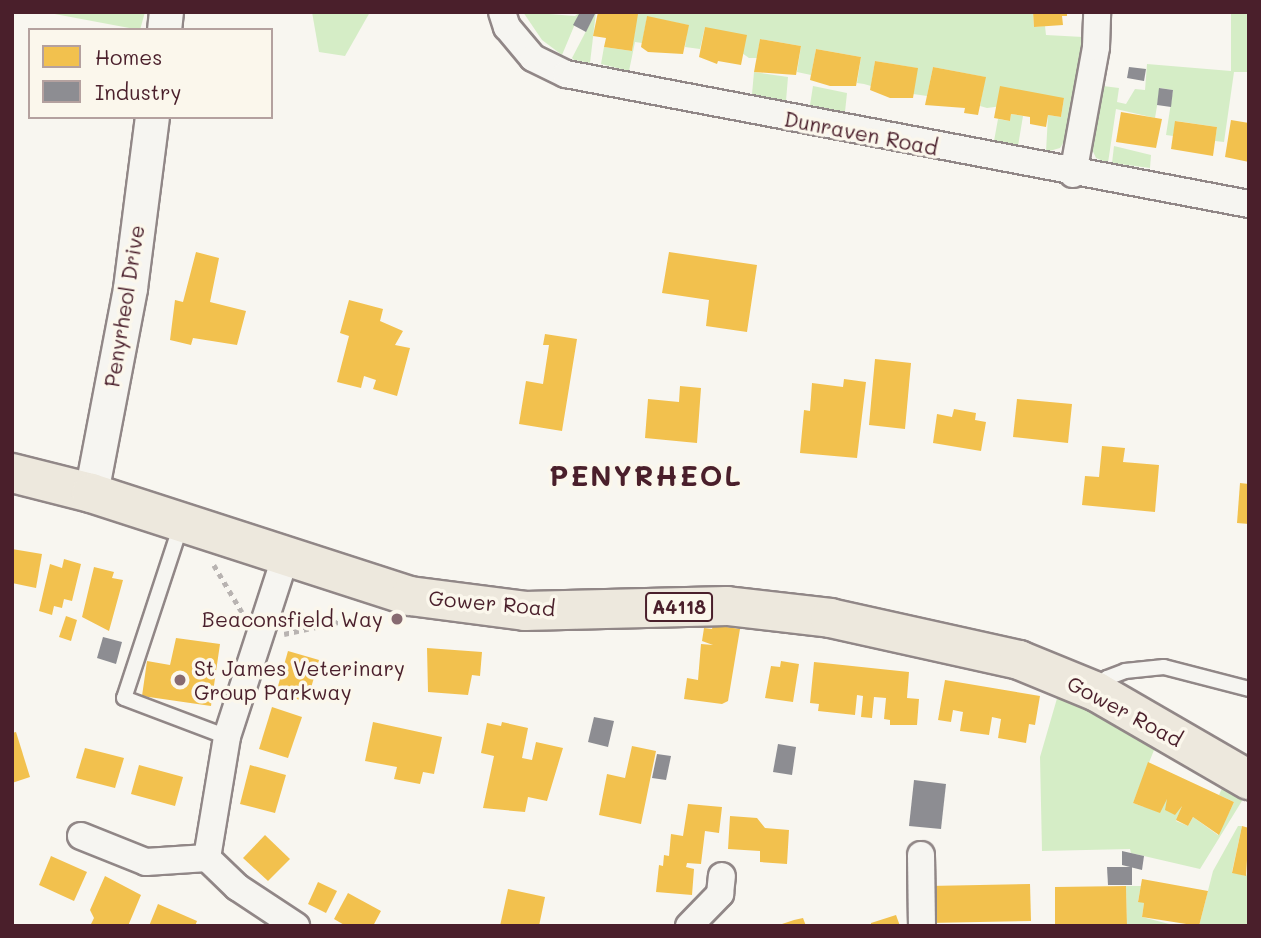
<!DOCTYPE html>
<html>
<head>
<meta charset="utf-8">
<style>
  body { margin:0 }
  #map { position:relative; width:1261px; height:938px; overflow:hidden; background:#f8f6f0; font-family:Mali,sans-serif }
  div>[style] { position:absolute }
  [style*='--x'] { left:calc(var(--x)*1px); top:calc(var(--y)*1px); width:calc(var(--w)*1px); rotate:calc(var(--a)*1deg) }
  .green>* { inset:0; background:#d5edc6 }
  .homes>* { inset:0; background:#f2c14e }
  .industry>* { inset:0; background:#8d8d92 }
  .path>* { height:4.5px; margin-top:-2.25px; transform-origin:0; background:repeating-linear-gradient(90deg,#b8b3b1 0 5px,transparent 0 10px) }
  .roads { filter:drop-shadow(2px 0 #918787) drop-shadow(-2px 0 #918787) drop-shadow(0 2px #918787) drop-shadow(0 -2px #918787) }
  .service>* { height:14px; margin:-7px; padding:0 7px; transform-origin:7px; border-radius:7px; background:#f6f5f1 }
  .minor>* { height:26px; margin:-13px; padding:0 13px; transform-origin:13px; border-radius:13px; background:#f6f5f1 }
  .tertiary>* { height:33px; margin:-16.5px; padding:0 16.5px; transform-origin:16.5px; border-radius:16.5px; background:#f6f5f1 }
  .primary>* { height:38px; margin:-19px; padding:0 19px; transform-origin:19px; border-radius:19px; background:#ede8dd }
  .dots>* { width:19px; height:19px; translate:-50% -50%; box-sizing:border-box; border:4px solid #fbf7ec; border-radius:50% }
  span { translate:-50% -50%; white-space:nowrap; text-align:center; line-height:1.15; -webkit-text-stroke:7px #fbf7ec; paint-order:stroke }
  .shield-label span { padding:2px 5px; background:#fbf7ec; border:2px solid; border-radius:5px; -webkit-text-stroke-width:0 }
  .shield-label { font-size:19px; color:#4a1f2b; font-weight:700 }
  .street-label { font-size:21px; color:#4a1f2b }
  .poi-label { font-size:21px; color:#4a1f2b }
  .right { translate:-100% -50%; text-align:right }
  .left { translate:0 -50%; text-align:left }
  .district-label { font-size:28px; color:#4a1f2b; font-weight:700; letter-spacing:2px }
  .frame { position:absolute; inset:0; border:14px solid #4a1f2b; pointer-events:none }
  .legend { position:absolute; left:28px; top:28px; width:245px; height:91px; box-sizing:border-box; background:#fbf7ec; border:2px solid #b4a19f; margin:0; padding:9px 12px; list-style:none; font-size:21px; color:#4a1f2b }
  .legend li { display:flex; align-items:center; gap:14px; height:35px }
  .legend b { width:35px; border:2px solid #b4a19f }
</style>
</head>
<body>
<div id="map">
  <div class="green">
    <div style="clip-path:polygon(44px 12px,145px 12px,140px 30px)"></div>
    <div style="clip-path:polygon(312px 12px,370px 12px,345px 56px,319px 52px)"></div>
    <div style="clip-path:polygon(523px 12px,575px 16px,580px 12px,562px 55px,542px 40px)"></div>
    <div style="clip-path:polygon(596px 12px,590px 63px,574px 60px,572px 58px)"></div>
    <div style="clip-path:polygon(629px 12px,1033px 12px,1034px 27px,1045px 26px,1046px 35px,1083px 37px,1067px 137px,1060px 148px,1046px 152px,1048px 115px,1061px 117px,1064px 98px,987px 108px,980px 106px,985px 77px,933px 67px,927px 96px,913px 94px,917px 68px,875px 61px,871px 86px,864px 84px,857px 83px,861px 57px,816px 49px,811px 75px,797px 72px,801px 46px,760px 39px,757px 58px,749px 58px,705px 27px,700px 49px,685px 47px,688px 25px,647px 17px,642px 43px,635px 42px,629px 71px,601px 64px,604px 47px,632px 51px,637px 14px)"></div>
    <div style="clip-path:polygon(1231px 12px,1249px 12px,1249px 72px,1234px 72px,1224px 142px,1215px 141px,1217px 127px,1176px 121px,1173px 136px,1166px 135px,1173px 90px,1160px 88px,1155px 118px,1116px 109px,1108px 163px,1096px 158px,1091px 147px,1103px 86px,1119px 88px,1117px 102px,1126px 104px,1135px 89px,1145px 90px,1147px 64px,1231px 71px)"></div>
    <div style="clip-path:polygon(754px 72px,788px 77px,786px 101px,752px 94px)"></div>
    <div style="clip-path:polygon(813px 86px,847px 93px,845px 112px,810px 105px)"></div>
    <div style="clip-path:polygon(1011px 114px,1023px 116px,1018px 146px,994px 141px,998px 119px,1010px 121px)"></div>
    <div style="clip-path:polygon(1114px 146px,1151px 155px,1150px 168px,1112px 163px)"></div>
    <div style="clip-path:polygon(1058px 695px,1156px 745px,1133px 803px,1144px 807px,1167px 799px,1182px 806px,1176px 821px,1188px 826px,1193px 817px,1218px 835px,1234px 802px,1219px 795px,1224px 784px,1245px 796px,1200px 869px,1131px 853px,1130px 849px,1042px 851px,1040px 757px)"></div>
    <div style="clip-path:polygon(1238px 826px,1242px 826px,1232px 872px,1246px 876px,1249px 868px,1249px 926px,1199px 926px,1213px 871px)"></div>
    <div style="clip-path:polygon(1126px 886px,1141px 886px,1138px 901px,1144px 903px,1142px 917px,1177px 926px,1127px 926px)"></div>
  </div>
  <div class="homes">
    <div style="clip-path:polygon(598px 12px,638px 14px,632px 51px,604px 47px,606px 38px,593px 36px)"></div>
    <div style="clip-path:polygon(1033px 12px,1067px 12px,1067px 16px,1062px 16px,1063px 25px,1034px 27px)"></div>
    <div style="clip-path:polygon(647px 16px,689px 25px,683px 54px,648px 52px,641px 47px)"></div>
    <div style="clip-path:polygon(705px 27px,747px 35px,741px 65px,718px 61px,717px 64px,699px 57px)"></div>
    <div style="clip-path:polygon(760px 39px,801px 46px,796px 75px,754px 72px)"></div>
    <div style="clip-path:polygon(816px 49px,861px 57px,856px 86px,830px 86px,810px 80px)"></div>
    <div style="clip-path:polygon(875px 61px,918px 68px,913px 98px,890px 98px,870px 90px)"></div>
    <div style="clip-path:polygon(933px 67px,986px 77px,978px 115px,964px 113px,965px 108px,925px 105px)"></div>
    <div style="clip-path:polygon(1000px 86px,1064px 98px,1061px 117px,1048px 115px,1046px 127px,1030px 124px,1030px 117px,1011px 114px,1010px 121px,994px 118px)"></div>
    <div style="clip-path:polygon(1121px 112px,1162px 119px,1156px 148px,1116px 142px)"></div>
    <div style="clip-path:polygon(1231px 120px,1249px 123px,1249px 162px,1225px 157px)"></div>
    <div style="clip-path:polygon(1175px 121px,1217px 127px,1213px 156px,1171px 149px)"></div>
    <div style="clip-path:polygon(196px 252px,219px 258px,210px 302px,246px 311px,237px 345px,193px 338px,191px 345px,170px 340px,175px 300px,183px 302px)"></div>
    <div style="clip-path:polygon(669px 252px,757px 265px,747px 332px,706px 326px,709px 300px,662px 293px)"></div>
    <div style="clip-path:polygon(349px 300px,383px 309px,380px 321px,403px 331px,395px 345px,410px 348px,397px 396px,373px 389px,376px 380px,364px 376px,361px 388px,337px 382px,349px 336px,340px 333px)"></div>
    <div style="clip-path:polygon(545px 334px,577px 339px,562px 431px,519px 424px,526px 381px,543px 384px,549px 345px,543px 345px)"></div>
    <div style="clip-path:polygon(875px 359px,911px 363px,905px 429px,869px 425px)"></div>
    <div style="clip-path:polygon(844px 379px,866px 382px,857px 458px,800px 453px,804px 410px,810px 411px,812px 383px,843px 387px)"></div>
    <div style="clip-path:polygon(680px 386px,701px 388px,697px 443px,645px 438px,648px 399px,679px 402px)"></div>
    <div style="clip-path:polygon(1017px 399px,1072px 404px,1068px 443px,1013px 437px)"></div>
    <div style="clip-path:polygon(954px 409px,976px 413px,975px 420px,986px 422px,981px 451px,933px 443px,937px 414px,952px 417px)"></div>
    <div style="clip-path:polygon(1102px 446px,1125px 448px,1123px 462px,1159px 465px,1155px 512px,1082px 505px,1085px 476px,1099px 477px)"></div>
    <div style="clip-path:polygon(1240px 483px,1249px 484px,1249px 524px,1237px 523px)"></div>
    <div style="clip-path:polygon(12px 549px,42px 554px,36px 588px,12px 583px)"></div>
    <div style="clip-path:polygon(64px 559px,81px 564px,72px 601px,64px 599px,62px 608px,54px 606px,52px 615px,39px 611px,50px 564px,62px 568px)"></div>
    <div style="clip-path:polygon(94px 567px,114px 572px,112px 578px,123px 580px,109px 631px,82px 617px)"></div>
    <div style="clip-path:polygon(66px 616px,77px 620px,71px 641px,59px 637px)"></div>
    <div style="clip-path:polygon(713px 625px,740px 629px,728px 701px,722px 704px,684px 699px,687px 678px,698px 680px,701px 644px,713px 645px,702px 641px,704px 628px,712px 629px)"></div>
    <div style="clip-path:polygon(176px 638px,220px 644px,211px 706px,142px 696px,147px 661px,170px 665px)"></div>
    <div style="clip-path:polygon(427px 648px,482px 652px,480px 676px,472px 675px,468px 695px,428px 692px)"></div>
    <div style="clip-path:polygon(288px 651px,319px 660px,307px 702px,276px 693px)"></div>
    <div style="clip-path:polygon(781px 661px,799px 664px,793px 702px,765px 698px,771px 666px,780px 667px)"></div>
    <div style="clip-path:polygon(814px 662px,909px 672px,907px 698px,919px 699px,917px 725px,890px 725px,890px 720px,884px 719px,886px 698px,874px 697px,872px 718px,861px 717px,863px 696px,857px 695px,855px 715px,818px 711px,819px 704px,810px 703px)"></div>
    <div style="clip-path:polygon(945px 680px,1040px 696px,1035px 725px,1029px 724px,1026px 743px,998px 738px,1001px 719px,992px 717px,989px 735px,960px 731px,963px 712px,953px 710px,951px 722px,938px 720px)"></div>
    <div style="clip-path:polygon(272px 707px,302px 717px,288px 758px,259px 749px)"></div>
    <div style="clip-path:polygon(373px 722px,442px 737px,434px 774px,423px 772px,420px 784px,394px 779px,397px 767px,365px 761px)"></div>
    <div style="clip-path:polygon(502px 722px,528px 728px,522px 758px,532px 760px,536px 742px,563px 748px,547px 801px,528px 797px,525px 812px,483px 808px,494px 756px,481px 753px,487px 723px,501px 726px)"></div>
    <div style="clip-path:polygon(16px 732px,30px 777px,12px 783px,12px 733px)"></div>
    <div style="clip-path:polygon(632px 746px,656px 751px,641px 824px,599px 815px,607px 774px,625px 778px)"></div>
    <div style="clip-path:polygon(85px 748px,124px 758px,115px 788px,76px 778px)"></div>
    <div style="clip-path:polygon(1148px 762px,1234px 802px,1219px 835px,1193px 817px,1188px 826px,1176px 820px,1182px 806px,1175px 815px,1165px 810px,1167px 799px,1160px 813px,1133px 803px)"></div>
    <div style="clip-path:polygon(139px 765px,183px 777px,175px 806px,131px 794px)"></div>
    <div style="clip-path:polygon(250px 765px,286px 775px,275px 813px,240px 804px)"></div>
    <div style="clip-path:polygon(688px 804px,722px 807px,719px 833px,705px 831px,701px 864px,687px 863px,686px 867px,694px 869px,692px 895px,656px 892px,659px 865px,663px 866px,664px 855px,669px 856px,671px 834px,683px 836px)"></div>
    <div style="clip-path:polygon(730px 816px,757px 818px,765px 828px,789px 830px,787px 864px,760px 862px,760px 851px,728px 849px)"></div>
    <div style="clip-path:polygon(1242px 826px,1249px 828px,1246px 876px,1232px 873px)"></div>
    <div style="clip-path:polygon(265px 835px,290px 859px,268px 881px,243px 858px)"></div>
    <div style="clip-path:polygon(51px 856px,87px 872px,74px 901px,39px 885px)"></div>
    <div style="clip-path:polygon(105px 876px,141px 895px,128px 926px,91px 924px,94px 918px,90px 910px)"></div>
    <div style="clip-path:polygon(1142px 879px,1208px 891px,1199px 926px,1142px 917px,1144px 903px,1138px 902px)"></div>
    <div style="clip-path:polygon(318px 882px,337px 891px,326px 913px,308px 904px)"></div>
    <div style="clip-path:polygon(1030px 884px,1031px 921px,929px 923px,928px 886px)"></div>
    <div style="clip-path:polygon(1126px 886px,1127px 926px,1055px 926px,1055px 887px)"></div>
    <div style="clip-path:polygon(508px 889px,545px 897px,539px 926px,500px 926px)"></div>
    <div style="clip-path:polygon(348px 893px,381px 911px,373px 926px,346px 926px,334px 919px)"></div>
    <div style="clip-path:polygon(158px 904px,197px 921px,195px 926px,149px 926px)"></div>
    <div style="clip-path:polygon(896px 915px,900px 926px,871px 926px,871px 923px)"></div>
    <div style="clip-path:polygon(803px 918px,806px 926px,776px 926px,794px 920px)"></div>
  </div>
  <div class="industry">
    <div style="clip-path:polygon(580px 12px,596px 12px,586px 32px,573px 25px)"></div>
    <div style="clip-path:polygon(1129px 67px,1146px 69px,1144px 81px,1127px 78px)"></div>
    <div style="clip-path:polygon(1159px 88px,1173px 90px,1171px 107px,1157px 105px)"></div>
    <div style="clip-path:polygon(103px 637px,122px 642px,116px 664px,97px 658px)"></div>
    <div style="clip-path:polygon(594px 717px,614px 721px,608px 747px,588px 742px)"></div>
    <div style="clip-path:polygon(778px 744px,796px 747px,792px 775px,773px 772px)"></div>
    <div style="clip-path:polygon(657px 754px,671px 756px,666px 780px,652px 778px)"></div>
    <div style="clip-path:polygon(914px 780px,946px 784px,941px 829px,909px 826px)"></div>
    <div style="clip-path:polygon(1122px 851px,1144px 856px,1142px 870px,1122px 865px)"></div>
    <div style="clip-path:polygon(1107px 867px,1132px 867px,1132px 885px,1108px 885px)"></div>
  </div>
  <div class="path">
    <div style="--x:214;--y:565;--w:55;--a:59.2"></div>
    <div style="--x:284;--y:634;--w:88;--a:-12.5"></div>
  </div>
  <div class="roads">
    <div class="service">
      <div style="--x:181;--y:525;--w:182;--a:108.2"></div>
      <div style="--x:124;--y:698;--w:110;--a:20.7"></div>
      <div style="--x:1098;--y:691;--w:16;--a:-55"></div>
      <div style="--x:1107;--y:678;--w:19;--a:-21"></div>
      <div style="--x:1125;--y:671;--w:39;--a:-6"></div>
      <div style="--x:1164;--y:667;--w:88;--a:14.5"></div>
    </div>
    <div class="minor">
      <div style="--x:502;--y:12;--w:16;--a:72"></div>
      <div style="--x:507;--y:27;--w:40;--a:50"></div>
      <div style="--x:533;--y:58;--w:37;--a:26"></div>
      <div style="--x:566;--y:74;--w:695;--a:10.78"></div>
      <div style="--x:1073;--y:174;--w:129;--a:-79.7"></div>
      <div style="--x:1096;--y:47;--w:35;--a:-88"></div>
      <div style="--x:285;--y:558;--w:188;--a:108"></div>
      <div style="--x:227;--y:737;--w:123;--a:99.4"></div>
      <div style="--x:207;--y:858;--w:42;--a:44"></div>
      <div style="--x:237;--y:887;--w:71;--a:33.5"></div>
      <div style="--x:81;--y:836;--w:70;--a:21.8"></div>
      <div style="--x:146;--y:862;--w:61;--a:-3.8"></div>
      <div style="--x:921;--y:855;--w:71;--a:89.2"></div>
      <div style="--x:689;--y:926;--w:45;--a:-45.9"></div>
      <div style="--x:720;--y:894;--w:18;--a:-84"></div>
    </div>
    <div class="tertiary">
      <div style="--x:164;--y:30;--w:18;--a:-84"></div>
      <div style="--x:91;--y:493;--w:209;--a:-79.2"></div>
      <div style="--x:130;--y:288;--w:172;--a:-82.7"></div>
    </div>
    <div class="primary">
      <div style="--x:12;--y:473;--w:81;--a:14.2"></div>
      <div style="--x:91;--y:493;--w:335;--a:17.9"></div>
      <div style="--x:410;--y:596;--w:116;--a:7.4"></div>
      <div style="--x:525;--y:611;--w:202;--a:-1.4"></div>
      <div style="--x:727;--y:606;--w:104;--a:6.6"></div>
      <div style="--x:830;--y:618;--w:194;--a:12.5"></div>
      <div style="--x:1019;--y:660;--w:84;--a:22.3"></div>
      <div style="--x:1097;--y:692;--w:176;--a:30.1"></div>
    </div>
  </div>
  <div class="dots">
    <div style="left:397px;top:619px;background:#876a70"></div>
    <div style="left:180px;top:680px;background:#876a70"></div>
  </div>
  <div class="shield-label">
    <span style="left:679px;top:607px">A4118</span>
  </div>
  <div class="street-label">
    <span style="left:861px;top:133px;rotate:11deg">Dunraven Road</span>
    <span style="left:124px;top:306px;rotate:-81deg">Penyrheol Drive</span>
    <span style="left:492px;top:603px;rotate:5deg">Gower Road</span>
    <span style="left:1125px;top:711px;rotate:28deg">Gower Road</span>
  </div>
  <div class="poi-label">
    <span class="right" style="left:383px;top:619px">Beaconsfield Way</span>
    <span class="left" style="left:194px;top:680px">St James Veterinary<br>Group Parkway</span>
  </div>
  <div class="district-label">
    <span style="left:646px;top:475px">PENYRHEOL</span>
  </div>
  <div class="frame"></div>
  <ul class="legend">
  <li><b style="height:19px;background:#f2c14e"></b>Homes</li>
  <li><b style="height:19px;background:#8d8d92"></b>Industry</li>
  </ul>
</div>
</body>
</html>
